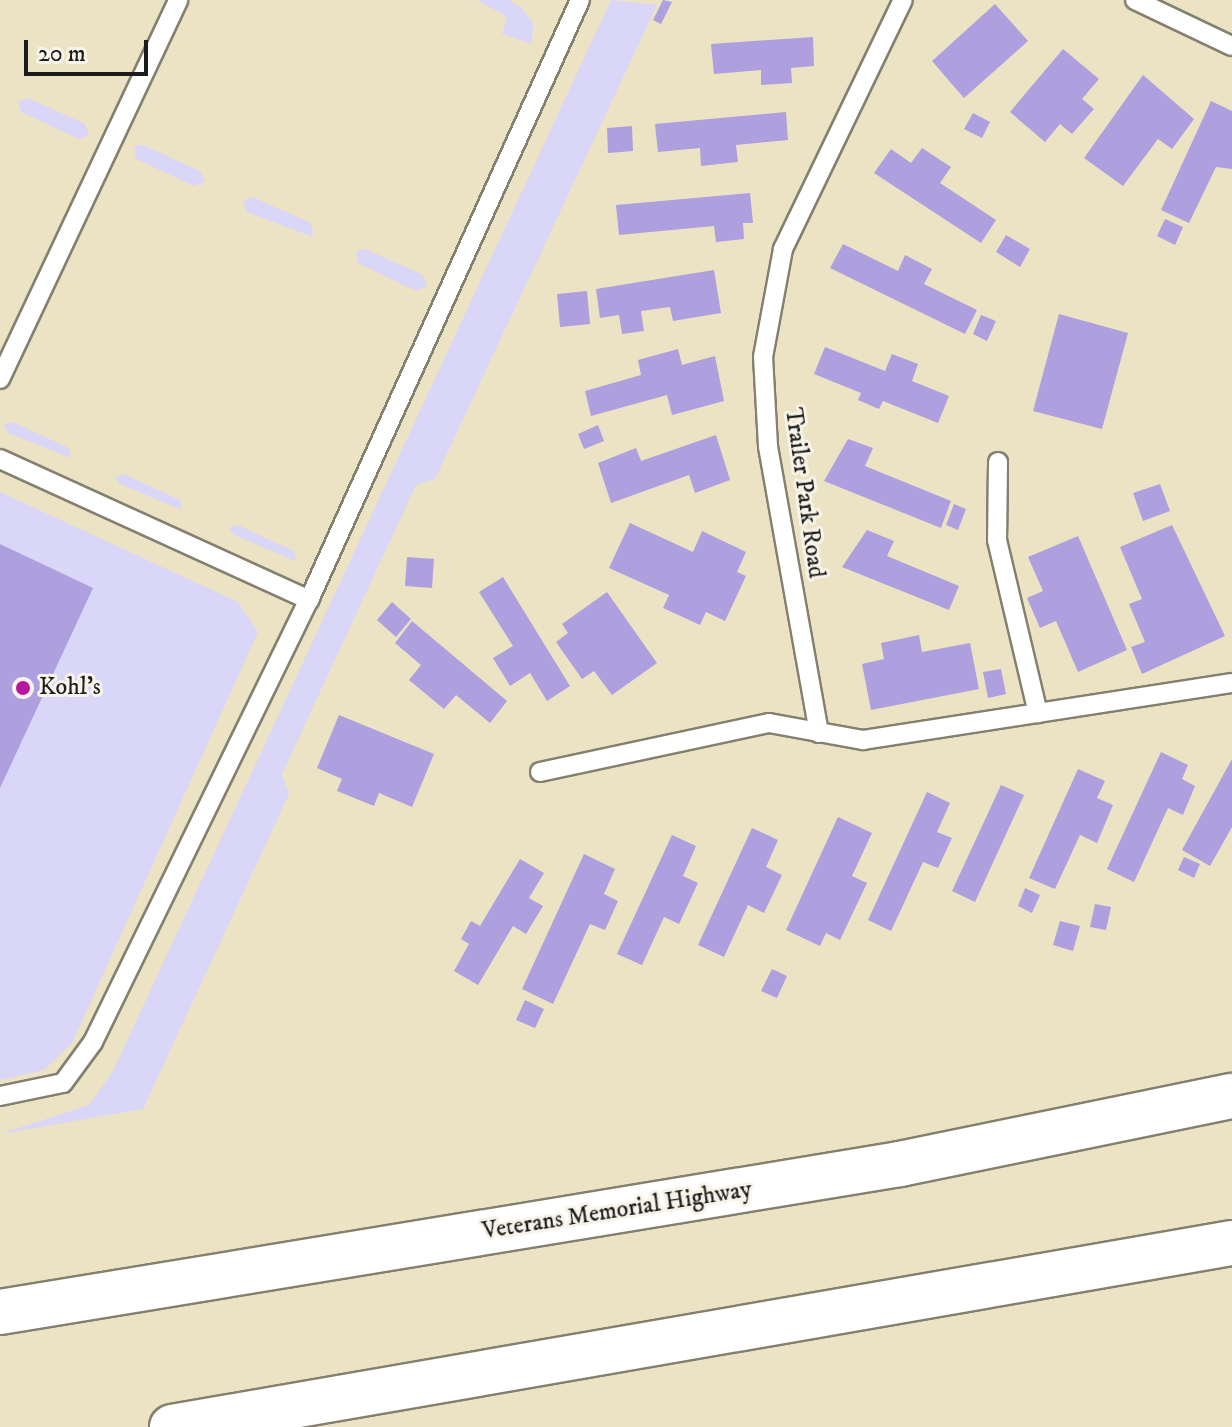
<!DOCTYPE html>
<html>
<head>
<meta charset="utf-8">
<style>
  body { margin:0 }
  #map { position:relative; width:1232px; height:1427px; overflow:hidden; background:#ece3c5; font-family:"IM FELL DW Pica",serif }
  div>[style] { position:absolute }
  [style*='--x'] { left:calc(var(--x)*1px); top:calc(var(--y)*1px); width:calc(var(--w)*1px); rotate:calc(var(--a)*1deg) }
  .built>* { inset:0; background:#d9d6f7 }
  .building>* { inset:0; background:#ae9fde }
  .roads { filter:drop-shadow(2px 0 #848070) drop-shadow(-2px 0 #848070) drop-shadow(0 2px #848070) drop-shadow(0 -2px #848070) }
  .lane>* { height:18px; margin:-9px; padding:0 9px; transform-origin:9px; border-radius:9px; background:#fff }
  .highway>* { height:44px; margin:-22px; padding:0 22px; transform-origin:22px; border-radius:22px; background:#fff }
  .dots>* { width:22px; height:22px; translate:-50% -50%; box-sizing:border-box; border:4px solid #f7f3e8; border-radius:50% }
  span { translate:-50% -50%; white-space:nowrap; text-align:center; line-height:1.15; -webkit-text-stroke:6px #f7f3e8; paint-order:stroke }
  .street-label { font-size:24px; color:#1c1c1c }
  .poi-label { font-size:24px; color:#1c1c1c }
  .left { translate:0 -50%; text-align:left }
  .scale { position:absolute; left:24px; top:40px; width:124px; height:36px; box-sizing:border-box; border:4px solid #1c1c1c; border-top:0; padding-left:10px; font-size:24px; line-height:28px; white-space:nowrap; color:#1c1c1c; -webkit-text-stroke:6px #f7f3e8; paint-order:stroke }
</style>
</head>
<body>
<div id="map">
  <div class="built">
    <div style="clip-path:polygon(477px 0,509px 0,523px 9px,533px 23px,532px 44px,502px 34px,507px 17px)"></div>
    <div style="clip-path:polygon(611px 0,657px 5px,435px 479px,416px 485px,282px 774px,289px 794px,143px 1109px,0 1134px,89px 1105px,112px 1073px)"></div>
    <div style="clip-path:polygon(28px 98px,85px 124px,89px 135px,79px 139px,21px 112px,18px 102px)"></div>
    <div style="clip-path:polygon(143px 145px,200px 171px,205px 182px,194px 186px,136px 159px,134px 146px)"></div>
    <div style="clip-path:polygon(253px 197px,311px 223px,313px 237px,247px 212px,243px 201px)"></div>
    <div style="clip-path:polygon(365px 249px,423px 275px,427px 286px,416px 291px,358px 263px,357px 250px)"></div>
    <div style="clip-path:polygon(13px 422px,69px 448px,71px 458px,8px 433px,4px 425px)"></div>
    <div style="clip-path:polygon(124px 474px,180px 500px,182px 510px,120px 484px,115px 477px)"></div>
    <div style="clip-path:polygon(0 492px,238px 602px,258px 632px,72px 1043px,44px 1070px,0 1080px)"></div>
    <div style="clip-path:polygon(238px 525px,294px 551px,296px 561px,234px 535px,229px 528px)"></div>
  </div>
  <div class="building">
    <div style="clip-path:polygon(663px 0,672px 2px,661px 24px,653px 20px)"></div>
    <div style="clip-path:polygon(995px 4px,1028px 41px,964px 98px,932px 61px)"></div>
    <div style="clip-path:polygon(813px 37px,814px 66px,791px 68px,792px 83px,761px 85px,761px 70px,714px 74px,711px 44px)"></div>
    <div style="clip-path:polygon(1063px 49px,1099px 79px,1082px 99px,1094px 109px,1072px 134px,1060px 124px,1045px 142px,1010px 112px)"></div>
    <div style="clip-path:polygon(1143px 75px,1194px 119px,1172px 149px,1158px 139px,1123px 186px,1084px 158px)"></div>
    <div style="clip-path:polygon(1211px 101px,1232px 111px,1232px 169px,1216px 167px,1189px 223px,1161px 210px)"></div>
    <div style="clip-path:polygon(786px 112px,788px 140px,736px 145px,738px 162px,701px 166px,700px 148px,658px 152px,655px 124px)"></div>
    <div style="clip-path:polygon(973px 113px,990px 122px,982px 138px,964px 129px)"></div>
    <div style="clip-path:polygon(632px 126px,633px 151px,608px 153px,607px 128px)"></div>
    <div style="clip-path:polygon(922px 148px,951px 167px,940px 183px,996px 220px,981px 243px,874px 173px,891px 149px,911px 163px)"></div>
    <div style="clip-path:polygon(750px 193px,753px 223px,743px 223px,744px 239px,716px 242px,714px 226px,619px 235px,616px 205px)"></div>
    <div style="clip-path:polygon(1165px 219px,1183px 227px,1175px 245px,1157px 236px)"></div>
    <div style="clip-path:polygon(1006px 235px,1030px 249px,1020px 267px,996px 252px)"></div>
    <div style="clip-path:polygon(843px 244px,898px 271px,905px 255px,932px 269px,924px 284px,977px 310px,965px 334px,830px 268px)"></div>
    <div style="clip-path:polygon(714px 270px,721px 313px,673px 321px,670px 307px,641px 311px,644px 331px,622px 334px,619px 315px,600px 318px,596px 289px)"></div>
    <div style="clip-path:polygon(587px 291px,590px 324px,560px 327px,557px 294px)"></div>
    <div style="clip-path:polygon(1059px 314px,1128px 333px,1102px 429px,1033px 411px)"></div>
    <div style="clip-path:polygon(981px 315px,996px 321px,987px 341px,973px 334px)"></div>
    <div style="clip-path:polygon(825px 347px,885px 371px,892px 354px,918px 364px,912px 381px,949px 396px,938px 423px,883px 401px,879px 409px,858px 400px,861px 393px,814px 374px)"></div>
    <div style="clip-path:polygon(678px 349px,682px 365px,715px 356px,724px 401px,672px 415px,667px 395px,591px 416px,585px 391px,641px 375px,638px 360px)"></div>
    <div style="clip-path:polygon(598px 425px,604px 441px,584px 449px,578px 434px)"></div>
    <div style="clip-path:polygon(716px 435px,730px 480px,695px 493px,689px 475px,611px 503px,598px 463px,636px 448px,641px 461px)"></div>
    <div style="clip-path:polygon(848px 439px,873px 448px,865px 466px,951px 501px,941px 528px,824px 481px)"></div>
    <div style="clip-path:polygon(1160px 484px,1170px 511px,1143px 521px,1133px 493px)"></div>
    <div style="clip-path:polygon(954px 504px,966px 509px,958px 530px,946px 525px)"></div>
    <div style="clip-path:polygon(630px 523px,693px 552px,702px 531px,746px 552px,737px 572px,746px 576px,725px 621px,706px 612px,700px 625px,663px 608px,669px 595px,609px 568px)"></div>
    <div style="clip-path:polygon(1172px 525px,1225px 636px,1142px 674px,1131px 647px,1145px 642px,1129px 604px,1142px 599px,1120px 547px)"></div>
    <div style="clip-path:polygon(867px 530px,894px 541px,887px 556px,959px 586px,949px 610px,842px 567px)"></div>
    <div style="clip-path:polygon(1078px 536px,1127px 650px,1078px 672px,1056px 621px,1040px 628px,1027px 598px,1043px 591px,1028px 557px)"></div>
    <div style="clip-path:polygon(0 544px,93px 588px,0 788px)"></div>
    <div style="clip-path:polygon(407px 557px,434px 559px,432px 588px,405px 586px)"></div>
    <div style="clip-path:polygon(503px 577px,570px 686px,547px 701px,530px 673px,510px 686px,493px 658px,513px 646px,479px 592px)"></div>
    <div style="clip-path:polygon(607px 592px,657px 663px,612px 695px,594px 671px,582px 679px,556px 642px,568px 633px,562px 624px)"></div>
    <div style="clip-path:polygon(392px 602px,411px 619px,396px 637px,377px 620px)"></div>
    <div style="clip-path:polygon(412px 621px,507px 701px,490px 723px,456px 695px,444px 709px,409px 680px,421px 665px,395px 643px)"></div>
    <div style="clip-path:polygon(919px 635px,922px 652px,970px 643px,979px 689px,871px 710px,862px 664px,884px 659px,881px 643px)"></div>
    <div style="clip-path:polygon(1001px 669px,1006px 694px,988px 698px,983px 672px)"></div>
    <div style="clip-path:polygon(339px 715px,434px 754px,412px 807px,379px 793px,374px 806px,337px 791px,342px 779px,317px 768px)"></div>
    <div style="clip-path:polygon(1161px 752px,1188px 765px,1182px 779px,1195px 786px,1183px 815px,1168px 808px,1134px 882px,1107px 869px)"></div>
    <div style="clip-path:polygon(1232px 759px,1232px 827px,1210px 866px,1182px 850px)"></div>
    <div style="clip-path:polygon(1078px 769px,1105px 781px,1097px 798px,1113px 805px,1097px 843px,1080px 835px,1055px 889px,1029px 878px)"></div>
    <div style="clip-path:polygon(1001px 785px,1024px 795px,975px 902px,952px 891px)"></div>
    <div style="clip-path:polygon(927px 792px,950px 803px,937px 832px,952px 838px,938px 868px,923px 862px,891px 931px,868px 920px)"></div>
    <div style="clip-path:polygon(838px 817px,872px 833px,852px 876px,867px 883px,840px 940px,826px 933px,820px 946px,786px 930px)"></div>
    <div style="clip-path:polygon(752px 828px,778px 840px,766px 867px,782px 875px,764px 913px,748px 905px,724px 957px,698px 945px)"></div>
    <div style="clip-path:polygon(672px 835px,696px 846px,683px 876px,698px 883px,679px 924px,664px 917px,642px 965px,617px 954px)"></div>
    <div style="clip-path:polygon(584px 854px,615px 869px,604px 894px,618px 901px,605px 930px,590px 924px,553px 1004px,522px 989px)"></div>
    <div style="clip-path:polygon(1184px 857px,1200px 864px,1194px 878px,1178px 870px)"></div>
    <div style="clip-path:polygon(520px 859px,544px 873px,529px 898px,543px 906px,526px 934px,513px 926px,478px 985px,454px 971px,469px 944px,461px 939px,471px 921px,480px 926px)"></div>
    <div style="clip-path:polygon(1025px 888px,1040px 895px,1032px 913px,1018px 906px)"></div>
    <div style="clip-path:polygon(1095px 904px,1111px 907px,1106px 930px,1090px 927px)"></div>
    <div style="clip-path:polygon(1060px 921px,1080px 926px,1073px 951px,1053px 945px)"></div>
    <div style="clip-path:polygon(772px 969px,787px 976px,777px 998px,761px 991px)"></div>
    <div style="clip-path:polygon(525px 1000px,544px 1009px,535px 1028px,516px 1020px)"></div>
  </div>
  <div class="roads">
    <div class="lane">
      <div style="--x:1135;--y:0;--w:107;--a:25.4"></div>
      <div style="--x:0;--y:379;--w:419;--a:-64.8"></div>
      <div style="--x:0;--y:459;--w:340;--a:24.5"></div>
      <div style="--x:998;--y:462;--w:78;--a:90.7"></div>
      <div style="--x:997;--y:540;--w:178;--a:76.7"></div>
      <div style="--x:819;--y:733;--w:291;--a:-100.1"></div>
      <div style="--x:768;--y:446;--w:89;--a:-93.2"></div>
      <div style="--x:763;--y:357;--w:110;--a:-79.5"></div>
      <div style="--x:783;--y:249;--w:276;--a:-64.3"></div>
      <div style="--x:540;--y:772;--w:234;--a:-12.1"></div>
      <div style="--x:769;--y:723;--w:96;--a:10.3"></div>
      <div style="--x:863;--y:740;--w:373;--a:-8.8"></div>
      <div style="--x:0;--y:1096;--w:64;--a:-11.7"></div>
      <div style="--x:63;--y:1083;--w:51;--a:-53.8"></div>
      <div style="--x:93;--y:1042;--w:492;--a:-64"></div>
      <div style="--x:309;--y:600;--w:658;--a:-65.69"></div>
    </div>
    <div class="highway">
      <div style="--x:0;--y:1312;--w:912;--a:-9.34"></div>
      <div style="--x:900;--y:1164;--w:339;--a:-11.6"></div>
      <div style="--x:172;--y:1427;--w:1076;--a:-9.85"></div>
    </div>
  </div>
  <div class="dots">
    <div style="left:23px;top:688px;background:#b5179e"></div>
  </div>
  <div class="street-label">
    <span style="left:804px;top:493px;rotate:82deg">Trailer Park Road</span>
    <span style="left:617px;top:1211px;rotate:-9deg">Veterans Memorial Highway</span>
  </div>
  <div class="poi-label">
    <span class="left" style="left:39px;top:688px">Kohl's</span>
  </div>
  <div class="scale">20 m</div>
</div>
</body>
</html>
